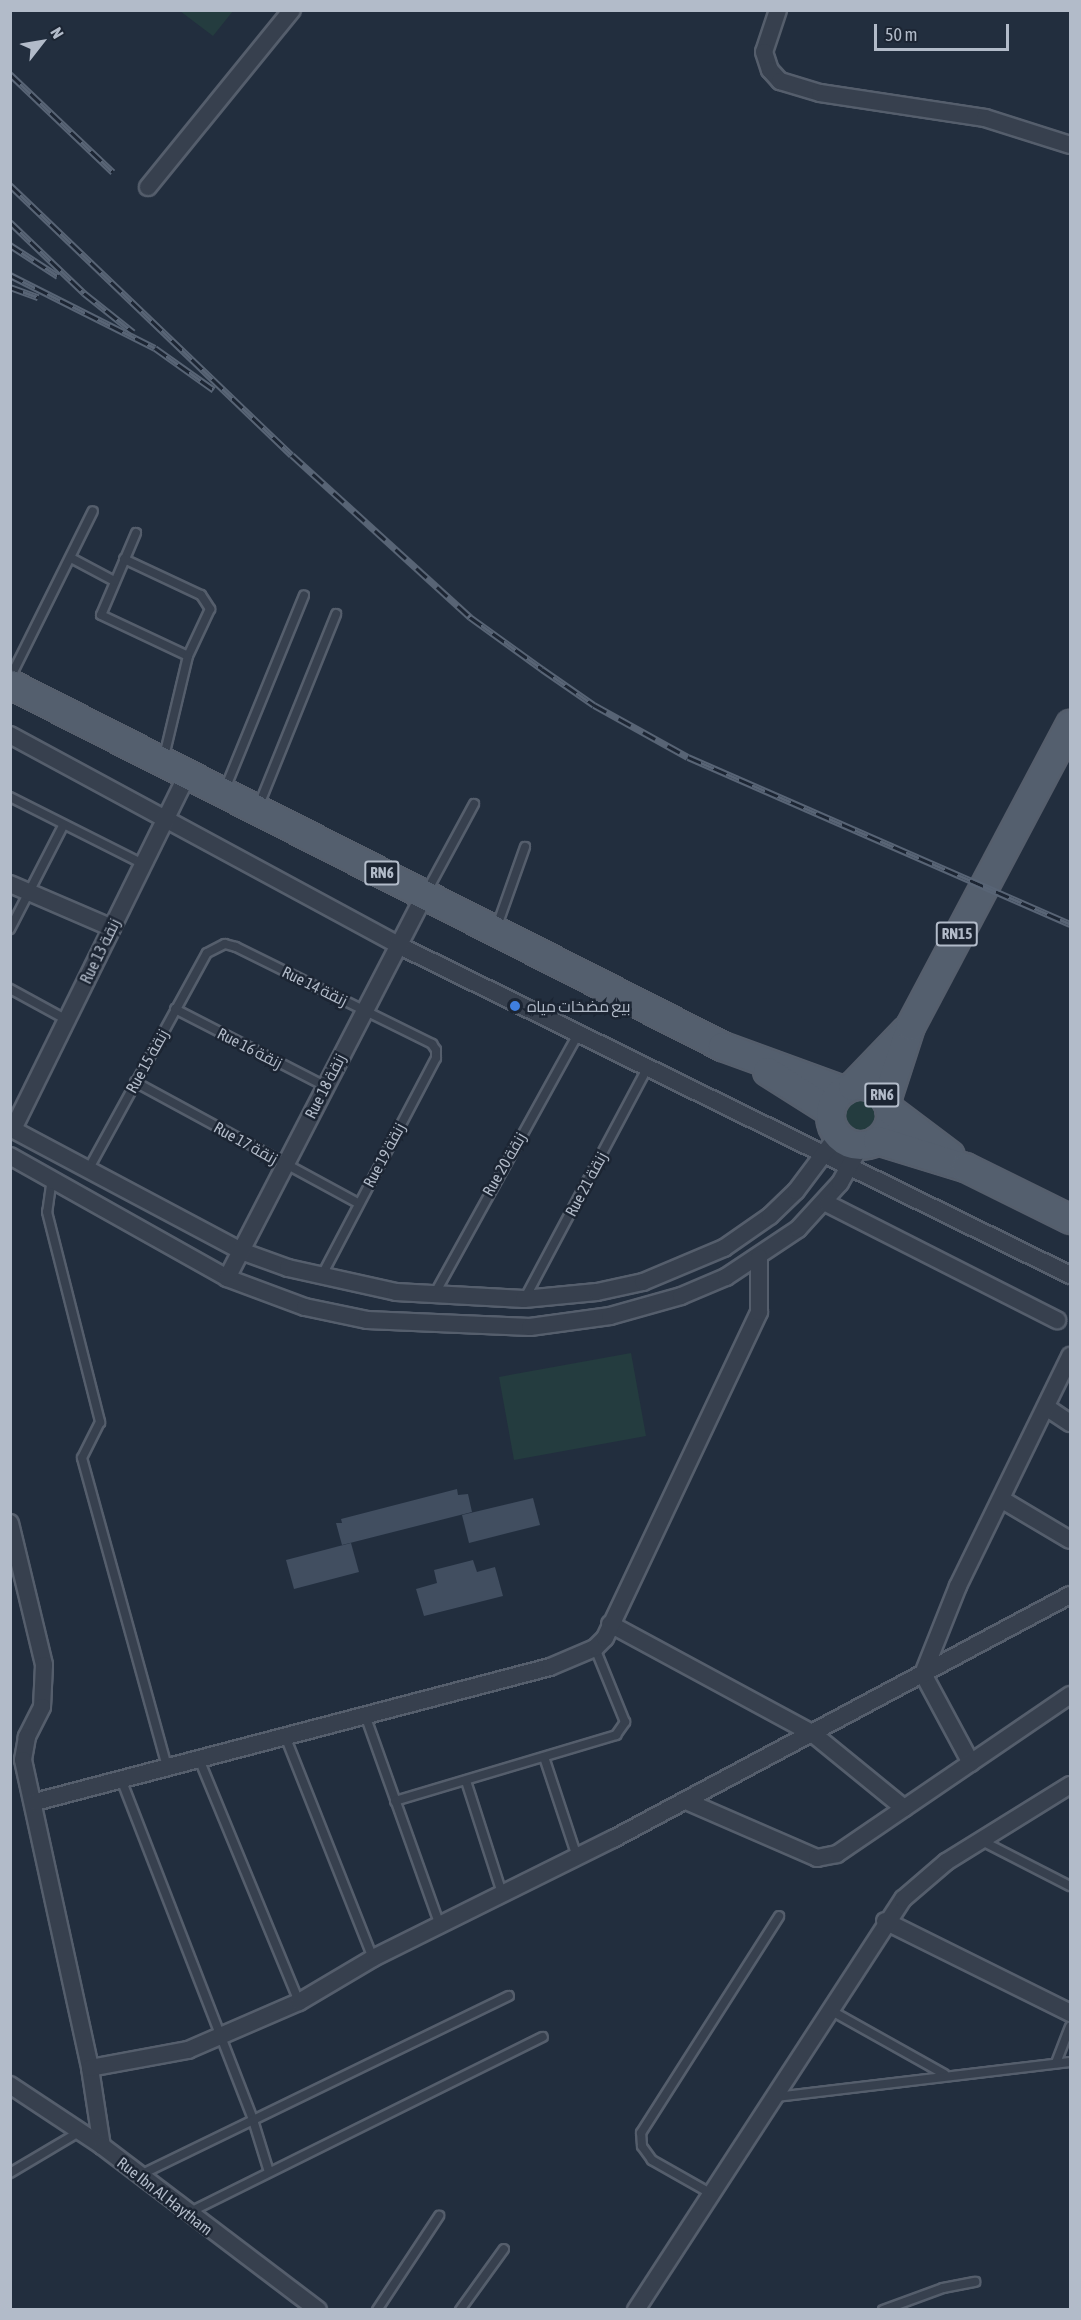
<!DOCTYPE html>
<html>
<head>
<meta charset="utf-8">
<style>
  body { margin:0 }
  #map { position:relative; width:1081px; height:2320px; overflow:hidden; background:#222e3e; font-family:"Asap Condensed",Cairo,sans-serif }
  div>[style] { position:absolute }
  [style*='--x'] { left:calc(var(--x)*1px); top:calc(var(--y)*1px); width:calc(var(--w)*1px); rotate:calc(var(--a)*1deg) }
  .green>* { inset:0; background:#243c3f }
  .round { border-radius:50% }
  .building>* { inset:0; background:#414e60 }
  .roads { filter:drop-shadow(2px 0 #555e6c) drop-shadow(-2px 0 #555e6c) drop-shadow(0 2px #555e6c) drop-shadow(0 -2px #555e6c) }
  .lane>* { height:8px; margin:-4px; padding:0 4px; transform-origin:4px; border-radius:4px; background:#37404e }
  .street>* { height:16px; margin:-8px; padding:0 8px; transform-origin:8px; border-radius:8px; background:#37404e }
  .primary>* { height:27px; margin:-13.5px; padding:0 13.5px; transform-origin:13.5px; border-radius:13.5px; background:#545f6e }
  .primary>.ring { margin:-13.5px; padding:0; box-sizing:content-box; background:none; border:27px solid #545f6e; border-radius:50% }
  .rail>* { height:7px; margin-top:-3.5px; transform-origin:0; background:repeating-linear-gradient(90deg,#1c2533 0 14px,#586475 0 28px); box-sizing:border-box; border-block:2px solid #586475 }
  .dots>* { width:16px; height:16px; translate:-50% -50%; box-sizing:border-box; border:3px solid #1c2533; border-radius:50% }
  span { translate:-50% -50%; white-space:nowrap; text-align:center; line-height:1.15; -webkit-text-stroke:5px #1c2533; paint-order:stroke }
  .shield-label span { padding:2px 4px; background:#1c2533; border:2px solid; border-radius:4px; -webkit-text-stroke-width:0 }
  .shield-label { font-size:15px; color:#b2bbc9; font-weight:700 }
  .street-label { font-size:16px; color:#b2bbc9 }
  .poi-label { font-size:16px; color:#b2bbc9 }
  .left { translate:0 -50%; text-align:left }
  .frame { position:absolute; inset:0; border:12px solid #b2bbc9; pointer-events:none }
  .north { position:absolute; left:12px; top:12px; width:60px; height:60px; -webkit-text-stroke:4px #1c2533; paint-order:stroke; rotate:59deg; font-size:16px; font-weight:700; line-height:24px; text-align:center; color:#b2bbc9 }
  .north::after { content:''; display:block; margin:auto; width:21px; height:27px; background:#b2bbc9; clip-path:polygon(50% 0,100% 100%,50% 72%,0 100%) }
  .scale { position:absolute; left:874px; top:24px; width:135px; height:27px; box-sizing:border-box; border:3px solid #b2bbc9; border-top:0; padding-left:8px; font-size:18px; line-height:21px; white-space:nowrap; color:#b2bbc9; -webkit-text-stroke:4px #1c2533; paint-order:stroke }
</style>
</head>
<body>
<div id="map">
  <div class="green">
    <div style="clip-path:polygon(180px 11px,233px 11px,213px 36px)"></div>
    <div class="round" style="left:838px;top:1093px;width:44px;height:44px"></div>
    <div style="clip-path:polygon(631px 1353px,646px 1436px,514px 1460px,499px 1377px)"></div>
  </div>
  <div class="building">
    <div style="clip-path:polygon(457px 1489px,458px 1495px,468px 1494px,472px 1512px,342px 1545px,336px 1523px,342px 1523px,341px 1519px)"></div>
    <div style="clip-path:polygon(533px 1498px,540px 1525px,469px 1543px,462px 1515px)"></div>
    <div style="clip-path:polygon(351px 1543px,359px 1572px,294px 1589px,286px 1560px)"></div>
    <div style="clip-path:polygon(473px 1560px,477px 1572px,495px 1567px,503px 1596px,424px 1616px,416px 1589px,437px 1583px,434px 1570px)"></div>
  </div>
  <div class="roads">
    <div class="lane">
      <div style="--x:136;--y:533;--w:89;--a:113.1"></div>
      <div style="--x:101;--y:615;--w:96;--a:25.2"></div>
      <div style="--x:71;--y:558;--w:49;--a:28.1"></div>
      <div style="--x:124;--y:559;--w:85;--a:25.1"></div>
      <div style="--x:201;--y:595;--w:17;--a:57"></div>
      <div style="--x:210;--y:609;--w:52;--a:115.1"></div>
      <div style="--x:188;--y:656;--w:104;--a:103.4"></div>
      <div style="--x:10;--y:678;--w:186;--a:-63.6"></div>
      <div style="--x:225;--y:789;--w:209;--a:-67.8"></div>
      <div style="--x:10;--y:797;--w:149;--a:26.7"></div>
      <div style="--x:259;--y:805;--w:206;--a:-68"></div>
      <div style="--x:427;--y:891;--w:99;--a:-61.6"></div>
      <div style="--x:497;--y:926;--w:84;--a:-70.5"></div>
      <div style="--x:10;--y:929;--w:116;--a:-62.8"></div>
      <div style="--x:10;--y:989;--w:65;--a:28.5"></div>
      <div style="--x:175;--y:1009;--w:169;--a:27.2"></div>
      <div style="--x:135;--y:1082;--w:254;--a:28.5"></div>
      <div style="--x:88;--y:1170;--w:247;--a:-61.3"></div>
      <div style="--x:207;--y:953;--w:20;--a:-27"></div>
      <div style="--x:225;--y:944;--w:11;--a:15"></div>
      <div style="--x:236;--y:947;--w:219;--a:26.3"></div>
      <div style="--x:432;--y:1044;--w:7;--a:56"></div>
      <div style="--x:436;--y:1050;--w:8;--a:90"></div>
      <div style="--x:436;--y:1058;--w:247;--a:117.7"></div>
      <div style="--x:52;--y:1178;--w:34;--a:98"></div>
      <div style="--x:47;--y:1212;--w:217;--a:75.8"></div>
      <div style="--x:100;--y:1422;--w:40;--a:116.6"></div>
      <div style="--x:82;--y:1458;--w:320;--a:74.6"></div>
      <div style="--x:434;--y:1295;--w:298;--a:-61.1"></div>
      <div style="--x:525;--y:1298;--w:259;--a:-62"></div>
      <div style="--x:365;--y:1715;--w:221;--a:70.4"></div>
      <div style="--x:285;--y:1736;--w:239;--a:68.4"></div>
      <div style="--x:544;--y:1757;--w:105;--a:71.7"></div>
      <div style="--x:199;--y:1759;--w:263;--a:67.6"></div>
      <div style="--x:121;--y:1779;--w:366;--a:68.8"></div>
      <div style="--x:253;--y:2120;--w:54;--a:72.9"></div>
      <div style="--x:466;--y:1781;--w:118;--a:72.2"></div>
      <div style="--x:395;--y:1801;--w:231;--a:-16.6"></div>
      <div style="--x:616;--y:1735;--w:16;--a:-55"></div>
      <div style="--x:625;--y:1722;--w:80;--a:-112.1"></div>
      <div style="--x:980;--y:1840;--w:101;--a:27.1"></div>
      <div style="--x:830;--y:2010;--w:131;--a:29.3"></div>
      <div style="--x:1056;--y:2063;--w:39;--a:-69"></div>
      <div style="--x:776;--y:2097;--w:296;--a:-6.8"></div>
      <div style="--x:10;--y:2173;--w:80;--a:-30.7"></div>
      <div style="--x:140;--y:2175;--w:410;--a:-25.9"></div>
      <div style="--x:710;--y:2193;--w:67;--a:-150.4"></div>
      <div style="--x:652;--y:2160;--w:17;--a:-126"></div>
      <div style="--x:642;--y:2146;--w:13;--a:-94"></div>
      <div style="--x:641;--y:2133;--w:257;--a:-57.5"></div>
      <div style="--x:188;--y:2213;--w:396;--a:-26.4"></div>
      <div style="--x:377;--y:2310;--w:113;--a:-56.6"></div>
      <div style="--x:460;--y:2310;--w:75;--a:-54.2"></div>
      <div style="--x:883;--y:2310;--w:64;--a:-20.1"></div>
      <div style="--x:943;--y:2288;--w:33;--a:-11"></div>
    </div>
    <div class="street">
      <div style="--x:778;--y:10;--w:44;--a:108.4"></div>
      <div style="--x:764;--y:52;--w:19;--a:72"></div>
      <div style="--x:770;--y:70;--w:15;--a:48"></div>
      <div style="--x:780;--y:81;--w:42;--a:16.7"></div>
      <div style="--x:820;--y:93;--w:167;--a:8.6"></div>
      <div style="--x:985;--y:118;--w:89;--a:17.6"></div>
      <div style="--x:148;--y:187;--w:228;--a:-50.9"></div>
      <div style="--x:10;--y:735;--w:441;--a:28.4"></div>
      <div style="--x:398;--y:945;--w:749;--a:26.15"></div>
      <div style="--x:10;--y:884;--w:111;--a:23.3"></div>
      <div style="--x:10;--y:1128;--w:262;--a:28"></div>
      <div style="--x:241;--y:1251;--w:50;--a:19.9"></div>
      <div style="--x:288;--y:1268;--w:111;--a:12.5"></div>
      <div style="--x:396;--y:1292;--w:128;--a:3.1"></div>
      <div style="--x:524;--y:1299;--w:73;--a:-5.5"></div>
      <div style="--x:597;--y:1292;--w:47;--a:-12.3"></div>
      <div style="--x:643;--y:1282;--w:88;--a:-22.8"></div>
      <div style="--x:724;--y:1248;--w:56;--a:-34.8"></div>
      <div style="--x:770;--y:1216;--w:36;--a:-44"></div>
      <div style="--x:796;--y:1191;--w:70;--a:-53.1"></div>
      <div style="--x:13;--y:1129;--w:397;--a:-63.8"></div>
      <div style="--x:10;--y:1156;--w:249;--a:29.3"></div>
      <div style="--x:227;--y:1278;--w:83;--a:20.4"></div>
      <div style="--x:305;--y:1307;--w:63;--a:11.8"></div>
      <div style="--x:367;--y:1320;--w:163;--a:2.5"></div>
      <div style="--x:530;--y:1327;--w:81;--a:-7.8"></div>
      <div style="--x:610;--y:1316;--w:74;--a:-15.7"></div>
      <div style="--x:681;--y:1296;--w:49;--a:-22.9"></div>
      <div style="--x:726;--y:1277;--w:87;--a:-33.7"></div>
      <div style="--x:798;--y:1229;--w:62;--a:-47.6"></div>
      <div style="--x:840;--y:1183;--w:43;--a:-61.1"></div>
      <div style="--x:828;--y:1204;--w:257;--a:26.9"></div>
      <div style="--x:227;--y:1278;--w:431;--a:-62.7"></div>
      <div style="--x:1046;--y:1407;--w:29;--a:34"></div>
      <div style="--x:1001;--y:1499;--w:80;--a:30.7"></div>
      <div style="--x:10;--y:1523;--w:146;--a:76.5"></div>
      <div style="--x:44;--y:1665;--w:42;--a:92.7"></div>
      <div style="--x:42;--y:1707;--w:34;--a:117"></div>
      <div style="--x:27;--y:1737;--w:23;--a:100"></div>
      <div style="--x:23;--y:1760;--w:315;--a:77.7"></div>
      <div style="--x:90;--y:2068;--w:79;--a:81.3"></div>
      <div style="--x:610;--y:1624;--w:230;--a:28.4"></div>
      <div style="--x:812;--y:1733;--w:119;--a:39.2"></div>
      <div style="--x:971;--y:1763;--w:101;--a:-118.3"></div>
      <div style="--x:923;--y:1674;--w:95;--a:-68.3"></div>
      <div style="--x:958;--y:1586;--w:256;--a:-64"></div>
      <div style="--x:686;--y:1801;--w:143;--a:23.5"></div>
      <div style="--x:817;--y:1858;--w:20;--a:-11"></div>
      <div style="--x:837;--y:1854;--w:282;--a:-34.3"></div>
      <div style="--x:35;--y:1802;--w:532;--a:-14.69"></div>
      <div style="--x:550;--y:1667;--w:49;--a:-22.9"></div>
      <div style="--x:595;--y:1648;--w:14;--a:-45"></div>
      <div style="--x:605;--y:1638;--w:361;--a:-64.7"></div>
      <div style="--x:759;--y:1312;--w:55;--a:-90"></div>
      <div style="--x:885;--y:1921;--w:207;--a:26.4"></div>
      <div style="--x:90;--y:2068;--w:100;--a:-10.4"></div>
      <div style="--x:188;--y:2050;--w:121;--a:-23.4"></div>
      <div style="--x:299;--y:2002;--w:86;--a:-30.7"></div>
      <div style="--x:373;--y:1958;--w:268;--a:-26.4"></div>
      <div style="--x:613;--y:1839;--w:518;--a:-28.1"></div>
      <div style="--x:10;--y:2085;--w:110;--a:33.5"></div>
      <div style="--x:102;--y:2146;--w:271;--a:37.2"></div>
      <div style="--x:636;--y:2310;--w:490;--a:-57"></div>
      <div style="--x:903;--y:1899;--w:57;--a:-40.7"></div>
      <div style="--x:946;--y:1862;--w:146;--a:-31.8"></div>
    </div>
    <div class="primary">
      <div style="--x:10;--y:684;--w:799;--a:26.95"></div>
      <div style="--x:722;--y:1046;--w:129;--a:20"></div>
      <div style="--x:767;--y:1071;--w:75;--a:32.4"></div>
      <div class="ring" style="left:830px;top:1085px;width:33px;height:33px"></div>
      <div style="--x:852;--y:1086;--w:76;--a:-46.1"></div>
      <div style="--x:886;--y:1100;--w:78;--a:-72"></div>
      <div style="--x:910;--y:1026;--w:342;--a:-62.1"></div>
      <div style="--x:889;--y:1109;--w:76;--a:37"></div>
      <div style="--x:877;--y:1140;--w:92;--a:17.1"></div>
      <div style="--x:965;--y:1167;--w:117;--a:26.3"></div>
    </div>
  </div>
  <div class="rail">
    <div style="--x:10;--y:74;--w:142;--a:43.6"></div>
    <div style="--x:10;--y:185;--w:390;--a:43.8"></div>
    <div style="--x:292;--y:455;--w:241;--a:42.3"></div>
    <div style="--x:470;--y:617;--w:89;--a:35.8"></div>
    <div style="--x:542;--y:669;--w:63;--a:34.7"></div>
    <div style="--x:594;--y:705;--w:107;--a:29"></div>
    <div style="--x:688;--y:757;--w:417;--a:23.6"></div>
    <div style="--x:10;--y:222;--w:103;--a:43.8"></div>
    <div style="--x:84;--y:293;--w:63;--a:38.5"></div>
    <div style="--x:10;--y:245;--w:57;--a:32.9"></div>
    <div style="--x:10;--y:275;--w:162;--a:26.7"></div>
    <div style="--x:155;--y:348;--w:72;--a:35.4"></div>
    <div style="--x:10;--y:287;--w:30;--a:20"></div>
  </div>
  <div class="dots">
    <div style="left:515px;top:1006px;background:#3f7fe0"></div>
  </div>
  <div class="shield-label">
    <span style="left:382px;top:873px">RN6</span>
    <span style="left:957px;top:934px">RN15</span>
    <span style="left:882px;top:1095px">RN6</span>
  </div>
  <div class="street-label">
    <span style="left:100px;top:951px;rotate:-64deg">Rue 13 زنقة</span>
    <span style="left:315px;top:986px;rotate:26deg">Rue 14 زنقة</span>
    <span style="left:250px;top:1048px;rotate:27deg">Rue 16 زنقة</span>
    <span style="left:147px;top:1061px;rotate:-61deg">Rue 15 زنقة</span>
    <span style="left:325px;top:1086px;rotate:-63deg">Rue 18 زنقة</span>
    <span style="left:246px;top:1143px;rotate:29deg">Rue 17 زنقة</span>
    <span style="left:384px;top:1155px;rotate:-62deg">Rue 19 زنقة</span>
    <span style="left:504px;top:1164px;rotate:-60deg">Rue 20 زنقة</span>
    <span style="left:586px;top:1184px;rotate:-62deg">Rue 21 زنقة</span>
    <span style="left:165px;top:2196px;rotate:38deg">Rue Ibn Al Haytham</span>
  </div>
  <div class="poi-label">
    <span class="left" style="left:527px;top:1006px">بيع مضخات مياه</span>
  </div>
  <div class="frame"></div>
  <div class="north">N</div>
  <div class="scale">50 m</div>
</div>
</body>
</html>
